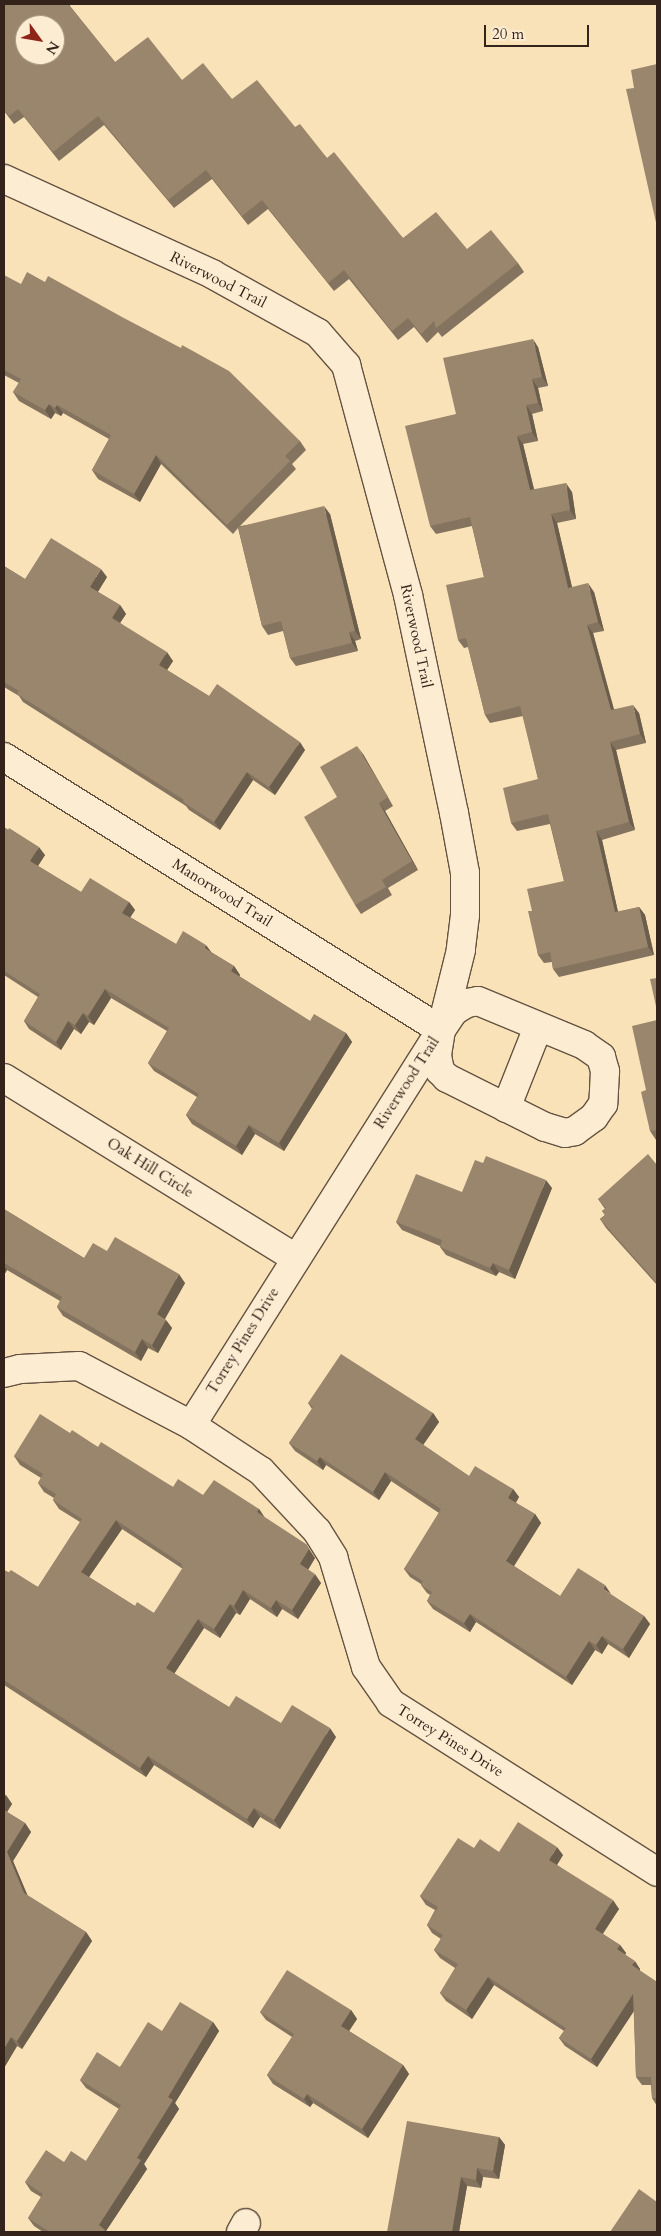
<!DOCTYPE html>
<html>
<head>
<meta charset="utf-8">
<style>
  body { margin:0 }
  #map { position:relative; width:661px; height:2236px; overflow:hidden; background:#fae2b8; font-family:Cardo,serif }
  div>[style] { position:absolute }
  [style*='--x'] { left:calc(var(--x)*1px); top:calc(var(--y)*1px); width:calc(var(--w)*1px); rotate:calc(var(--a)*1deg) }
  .roads { filter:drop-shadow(1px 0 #655342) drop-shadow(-1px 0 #655342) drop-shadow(0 1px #655342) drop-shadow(0 -1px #655342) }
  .minor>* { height:28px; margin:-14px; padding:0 14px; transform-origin:14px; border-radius:14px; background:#fcecd1 }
  .wall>* { inset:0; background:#84735e }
  .shaded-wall>* { inset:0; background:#6c5e4c }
  .building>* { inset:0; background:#9a866d }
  span { translate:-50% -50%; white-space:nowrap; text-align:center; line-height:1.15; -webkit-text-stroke:4px #fcecd1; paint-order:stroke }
  .street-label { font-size:15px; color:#33231b }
  .frame { position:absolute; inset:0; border:5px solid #33231b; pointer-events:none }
  .north { position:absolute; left:15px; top:15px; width:50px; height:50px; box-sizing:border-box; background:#fcecd1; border:1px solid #ac9c88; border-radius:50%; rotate:122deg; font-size:14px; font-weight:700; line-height:20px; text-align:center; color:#33231b }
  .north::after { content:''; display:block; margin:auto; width:18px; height:22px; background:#8f2418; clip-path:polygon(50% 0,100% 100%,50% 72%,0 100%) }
  .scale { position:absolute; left:484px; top:25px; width:105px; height:22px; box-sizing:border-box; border:2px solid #33231b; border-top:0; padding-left:6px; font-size:15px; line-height:18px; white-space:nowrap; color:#33231b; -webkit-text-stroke:4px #fcecd1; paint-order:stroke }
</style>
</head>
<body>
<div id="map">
  <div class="roads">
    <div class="minor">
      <div style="--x:4;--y:179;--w:229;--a:24.5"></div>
      <div style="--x:212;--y:274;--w:121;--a:29.1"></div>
      <div style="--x:318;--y:333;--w:43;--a:48.8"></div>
      <div style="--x:346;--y:365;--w:238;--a:74.9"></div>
      <div style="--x:408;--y:595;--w:223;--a:78.1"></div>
      <div style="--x:454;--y:813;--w:61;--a:79.6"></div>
      <div style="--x:465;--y:873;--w:42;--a:90"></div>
      <div style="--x:465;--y:915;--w:35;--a:97"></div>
      <div style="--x:461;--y:950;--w:82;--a:104"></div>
      <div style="--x:441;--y:1030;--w:467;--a:122.3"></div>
      <div style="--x:4;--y:757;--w:515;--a:31.99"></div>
      <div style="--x:478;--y:1001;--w:115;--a:22.5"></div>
      <div style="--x:584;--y:1045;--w:21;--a:35"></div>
      <div style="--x:601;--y:1057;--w:15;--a:74"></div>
      <div style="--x:605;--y:1071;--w:33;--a:93"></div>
      <div style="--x:603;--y:1104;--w:16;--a:125"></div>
      <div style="--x:594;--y:1117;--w:24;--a:144"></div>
      <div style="--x:575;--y:1131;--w:10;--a:169"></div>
      <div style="--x:565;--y:1133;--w:21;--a:-163"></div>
      <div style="--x:545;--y:1127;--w:110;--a:-153.4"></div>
      <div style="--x:447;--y:1078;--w:10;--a:-135"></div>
      <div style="--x:440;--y:1071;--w:16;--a:-101"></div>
      <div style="--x:437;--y:1055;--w:25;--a:-81"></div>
      <div style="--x:441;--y:1030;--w:23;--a:-56"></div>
      <div style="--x:454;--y:1011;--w:15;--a:-32"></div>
      <div style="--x:467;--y:1003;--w:11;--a:-10"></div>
      <div style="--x:4;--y:1078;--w:343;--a:31.7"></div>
      <div style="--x:506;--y:1108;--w:87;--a:-68.4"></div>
      <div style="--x:4;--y:1373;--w:16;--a:-14"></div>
      <div style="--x:20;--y:1369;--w:59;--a:-2.9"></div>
      <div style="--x:79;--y:1366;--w:127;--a:27.8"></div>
      <div style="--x:191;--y:1425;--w:84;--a:33.3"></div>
      <div style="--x:261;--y:1471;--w:82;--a:47"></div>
      <div style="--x:317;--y:1531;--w:31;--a:58"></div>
      <div style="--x:333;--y:1557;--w:115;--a:73.3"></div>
      <div style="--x:366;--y:1667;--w:44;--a:55.2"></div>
      <div style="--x:391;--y:1703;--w:315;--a:32.4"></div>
      <div style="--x:241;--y:2232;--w:10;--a:-61"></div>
    </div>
  </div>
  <div class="wall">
    <div style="clip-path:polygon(4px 4px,70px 4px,70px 6px,115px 62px,182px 80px,232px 99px,295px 127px,327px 158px,403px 238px,467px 249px,518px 263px,524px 272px,442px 337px,438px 332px,427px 343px,414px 327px,398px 340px,349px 279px,334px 291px,268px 209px,248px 225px,212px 179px,174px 208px,104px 125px,59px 161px,24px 117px,14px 124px,4px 111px)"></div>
    <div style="clip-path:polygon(538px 347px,548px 386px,538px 388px,543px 411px,532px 414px,538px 441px,523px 444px,534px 489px,572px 492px,576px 519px,557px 523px,572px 587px,594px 592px,604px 631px,593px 633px,614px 709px,639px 713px,646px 743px,616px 750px,635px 830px,602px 840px,618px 912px,639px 907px,645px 915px,654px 955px,559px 977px,553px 969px,552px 962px,544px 963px,538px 955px,532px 911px,564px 881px,550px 824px,517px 831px,511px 823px,538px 779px,523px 716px,490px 723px,485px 715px,468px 647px,464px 648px,458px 640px,484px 577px,472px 526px,436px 534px,430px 526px,456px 414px)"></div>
    <div style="clip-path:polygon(4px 370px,300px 441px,306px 450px,292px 464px,296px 469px,240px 526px,330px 514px,361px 639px,355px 641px,358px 651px,296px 666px,290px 658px,283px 631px,268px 635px,262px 626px,238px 528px,233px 534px,161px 464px,140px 502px,98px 479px,92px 470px,109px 439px,63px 413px,61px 416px,55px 413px,51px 419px,19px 401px,13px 392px,19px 383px,4px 375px)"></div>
    <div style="clip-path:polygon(4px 566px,25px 579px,107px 577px,98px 592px,120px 605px,126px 614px,120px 623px,173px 661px,167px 670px,209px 696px,305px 750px,275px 795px,253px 780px,220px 830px,189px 810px,186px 806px,23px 702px,19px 696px,4px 687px)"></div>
    <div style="clip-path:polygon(363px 754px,393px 806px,385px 811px,418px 870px,388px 888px,392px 895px,361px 914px,355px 905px,337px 797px)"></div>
    <div style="clip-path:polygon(4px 827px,45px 855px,38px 866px,81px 892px,129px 902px,135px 910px,130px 917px,176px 944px,211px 952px,234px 966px,240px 975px,239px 976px,310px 1021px,346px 1033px,352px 1042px,284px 1151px,255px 1134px,242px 1155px,192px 1124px,186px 1115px,197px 1097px,154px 1071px,148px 1063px,167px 1031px,111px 998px,94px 1025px,89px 1022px,81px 1034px,74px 1029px,61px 1050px,29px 1029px,24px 1021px,38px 997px,4px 975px)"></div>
    <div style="clip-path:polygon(657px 1020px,657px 1140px,656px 1140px,650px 1131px,646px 1090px)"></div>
    <div style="clip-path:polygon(657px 1165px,657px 1285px,606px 1228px,600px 1219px,605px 1215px,602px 1211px,605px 1209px,598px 1199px)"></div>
    <div style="clip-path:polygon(552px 1188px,515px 1279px,499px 1272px,496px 1276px,446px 1255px,440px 1247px,440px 1246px,402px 1230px,396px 1222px,462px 1192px)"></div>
    <div style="clip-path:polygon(4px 1209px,84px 1258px,107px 1251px,185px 1283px,165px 1319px,172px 1328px,158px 1353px,148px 1348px,141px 1361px,63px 1316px,57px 1307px,60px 1301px,7px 1270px,4px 1275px)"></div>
    <div style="clip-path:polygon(308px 1403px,433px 1413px,439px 1422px,423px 1445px,469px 1476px,513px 1489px,519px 1497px,516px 1503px,535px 1514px,541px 1523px,514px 1566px,560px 1596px,610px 1594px,644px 1616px,650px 1624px,629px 1658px,608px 1644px,602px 1654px,595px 1650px,572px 1685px,476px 1622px,470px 1632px,433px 1609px,427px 1601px,430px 1595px,427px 1593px,421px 1585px,421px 1584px,410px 1577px,404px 1569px,439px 1513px,391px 1481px,379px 1500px,326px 1465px,323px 1470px,295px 1451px,289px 1443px,312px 1409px)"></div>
    <div style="clip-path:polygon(evenodd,70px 1433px,98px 1447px,173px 1487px,203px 1495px,259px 1509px,265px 1518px,315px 1558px,308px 1570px,321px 1583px,298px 1619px,282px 1609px,277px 1617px,250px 1599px,240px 1615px,236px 1613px,220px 1638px,204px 1628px,174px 1674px,229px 1707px,281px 1723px,336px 1737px,280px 1829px,260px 1817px,253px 1828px,154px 1765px,146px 1777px,4px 1685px,4px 1570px,38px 1587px,80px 1522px,59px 1509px,53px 1500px,54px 1498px,44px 1492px,38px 1483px,41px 1478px,20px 1465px,14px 1456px,70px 1433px,122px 1529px,183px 1569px,154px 1613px,135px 1606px,89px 1577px,122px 1529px)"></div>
    <div style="clip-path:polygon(4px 1793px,12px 1804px,7px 1812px,25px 1823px,31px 1832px,13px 1861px,27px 1895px,86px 1932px,92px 1941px,22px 2049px,17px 2046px,4px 2068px)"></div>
    <div style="clip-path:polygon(474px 1848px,499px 1852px,563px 1855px,557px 1865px,619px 1909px,603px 1934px,620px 1945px,626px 1953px,625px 1955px,640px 1969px,640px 1971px,657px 1982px,657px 2106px,652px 2098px,651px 2085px,642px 2085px,636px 2077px,634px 2011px,597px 2067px,565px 2046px,559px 2038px,564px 2031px,494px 1985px,472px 2019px,446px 2001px,440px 1993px,455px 1968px,440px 1958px,434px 1950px,441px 1939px,432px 1933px,427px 1925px,435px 1910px,426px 1905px,420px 1896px)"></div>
    <div style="clip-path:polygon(351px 2010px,357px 2019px,349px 2031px,403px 2065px,409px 2074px,368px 2138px,313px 2103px,310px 2107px,273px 2084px,267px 2075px,292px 2037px,266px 2020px,260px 2012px)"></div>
    <div style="clip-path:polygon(213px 2022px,219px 2031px,175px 2103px,179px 2109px,144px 2164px,147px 2169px,106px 2231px,107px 2232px,43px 2232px,34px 2226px,28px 2218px,41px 2197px,31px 2191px,25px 2182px,64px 2162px,86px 2161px,119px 2109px,86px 2088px,80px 2080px,120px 2067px,162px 2031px)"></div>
    <div style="clip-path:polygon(499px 2137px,505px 2145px,499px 2179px,483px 2177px,481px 2188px,467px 2186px,459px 2232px,387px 2232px)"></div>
  </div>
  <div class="shaded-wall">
    <div style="clip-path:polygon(533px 339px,538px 347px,548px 386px,542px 377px)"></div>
    <div style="clip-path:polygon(532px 379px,538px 388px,543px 411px,538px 403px)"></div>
    <div style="clip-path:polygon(49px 404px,55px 413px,51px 419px,45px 410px)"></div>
    <div style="clip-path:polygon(57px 405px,63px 413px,61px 416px,55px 408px)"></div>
    <div style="clip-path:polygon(526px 405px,532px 414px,538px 441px,532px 432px)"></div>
    <div style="clip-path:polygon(517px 436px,523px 444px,536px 498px,530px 490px)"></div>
    <div style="clip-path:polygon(156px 455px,161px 464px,140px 502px,134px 494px)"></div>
    <div style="clip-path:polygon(566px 483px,572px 492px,576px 519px,570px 510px)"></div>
    <div style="clip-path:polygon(324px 506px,330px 514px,361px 639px,355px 631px)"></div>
    <div style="clip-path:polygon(551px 514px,557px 523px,574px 596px,568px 588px)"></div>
    <div style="clip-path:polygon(101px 569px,107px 577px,95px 596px,90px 587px)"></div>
    <div style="clip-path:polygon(588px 583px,594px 592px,604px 631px,598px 622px)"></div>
    <div style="clip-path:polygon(120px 605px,126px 614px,118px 626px,112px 618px)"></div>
    <div style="clip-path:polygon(587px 625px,593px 633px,616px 718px,611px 710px)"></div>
    <div style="clip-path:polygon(349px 632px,355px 641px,358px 651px,352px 643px)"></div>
    <div style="clip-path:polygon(167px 652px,173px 661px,165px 673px,159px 665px)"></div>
    <div style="clip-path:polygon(633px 705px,639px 713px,646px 743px,640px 734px)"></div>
    <div style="clip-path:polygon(300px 742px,305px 750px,275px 795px,269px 787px)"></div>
    <div style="clip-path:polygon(610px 742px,616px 750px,635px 830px,629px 822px)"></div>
    <div style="clip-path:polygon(357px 746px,363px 754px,393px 806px,388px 797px)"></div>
    <div style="clip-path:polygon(247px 772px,253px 780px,220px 830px,214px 822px)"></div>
    <div style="clip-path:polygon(379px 803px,385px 811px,418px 870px,412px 861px)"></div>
    <div style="clip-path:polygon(596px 831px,602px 840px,620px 921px,615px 912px)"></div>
    <div style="clip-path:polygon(39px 847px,45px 855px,36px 869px,30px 861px)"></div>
    <div style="clip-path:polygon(129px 902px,135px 910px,128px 921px,122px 913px)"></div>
    <div style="clip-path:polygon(639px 907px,645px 915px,654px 955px,648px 947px)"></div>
    <div style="clip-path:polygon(206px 945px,212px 953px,204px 948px)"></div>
    <div style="clip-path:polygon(234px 966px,240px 975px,237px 980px,231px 971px)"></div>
    <div style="clip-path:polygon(105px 989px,111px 998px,94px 1025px,88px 1016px)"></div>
    <div style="clip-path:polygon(83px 1013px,89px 1022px,81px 1034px,75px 1025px)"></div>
    <div style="clip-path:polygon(68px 1021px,74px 1029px,61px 1050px,56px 1042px)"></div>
    <div style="clip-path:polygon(346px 1033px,352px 1042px,284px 1151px,279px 1143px)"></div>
    <div style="clip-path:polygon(249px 1125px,255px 1134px,242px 1155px,236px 1146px)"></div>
    <div style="clip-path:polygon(546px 1180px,552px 1188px,515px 1279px,509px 1270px)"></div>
    <div style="clip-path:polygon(493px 1263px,499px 1272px,496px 1276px,490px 1268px)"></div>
    <div style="clip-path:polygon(4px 1265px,7px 1270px,4px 1275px)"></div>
    <div style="clip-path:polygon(179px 1274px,185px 1283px,163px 1322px,157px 1314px)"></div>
    <div style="clip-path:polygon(166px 1320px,172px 1328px,158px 1353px,152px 1345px)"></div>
    <div style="clip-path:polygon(142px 1339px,148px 1348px,141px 1361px,135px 1352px)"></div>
    <div style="clip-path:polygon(433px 1413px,439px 1422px,421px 1448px,415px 1439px)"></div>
    <div style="clip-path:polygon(320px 1457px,326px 1465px,323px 1470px,317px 1461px)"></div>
    <div style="clip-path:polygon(385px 1472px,391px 1481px,379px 1500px,373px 1492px)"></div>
    <div style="clip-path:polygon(513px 1489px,519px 1497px,513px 1506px,508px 1498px)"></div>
    <div style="clip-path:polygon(259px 1509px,265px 1518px,257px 1512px)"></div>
    <div style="clip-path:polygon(535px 1514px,541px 1523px,512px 1569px,506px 1561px)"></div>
    <div style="clip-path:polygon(116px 1520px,122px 1529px,87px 1580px,81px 1572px)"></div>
    <div style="clip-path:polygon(306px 1544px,315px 1558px,306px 1573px,300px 1564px)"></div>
    <div style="clip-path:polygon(315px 1574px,321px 1583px,298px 1619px,292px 1610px)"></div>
    <div style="clip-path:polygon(605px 1585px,611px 1594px,603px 1589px)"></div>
    <div style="clip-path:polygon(243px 1590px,250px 1599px,240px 1615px,234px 1606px)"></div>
    <div style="clip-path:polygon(276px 1600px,282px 1609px,277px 1617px,271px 1608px)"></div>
    <div style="clip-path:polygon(230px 1604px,236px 1613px,220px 1638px,214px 1629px)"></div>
    <div style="clip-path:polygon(470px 1614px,476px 1622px,470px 1632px,464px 1623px)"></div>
    <div style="clip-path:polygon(644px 1616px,650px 1624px,629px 1658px,623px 1649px)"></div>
    <div style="clip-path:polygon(198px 1619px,204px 1628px,172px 1677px,166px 1668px)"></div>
    <div style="clip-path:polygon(602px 1636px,608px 1644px,602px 1654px,596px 1645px)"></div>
    <div style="clip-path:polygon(589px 1641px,595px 1650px,572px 1685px,566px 1677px)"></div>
    <div style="clip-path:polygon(330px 1728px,336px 1737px,280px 1829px,274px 1820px)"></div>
    <div style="clip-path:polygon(148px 1756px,154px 1765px,146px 1777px,140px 1768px)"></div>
    <div style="clip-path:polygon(6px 1795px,12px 1804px,5px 1815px,4px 1814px,4px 1799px)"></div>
    <div style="clip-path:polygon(254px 1808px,260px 1817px,253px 1828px,247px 1819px)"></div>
    <div style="clip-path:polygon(25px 1823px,31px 1832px,13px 1861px,30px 1901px,24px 1893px,7px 1852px)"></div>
    <div style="clip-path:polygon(557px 1847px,563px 1855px,555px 1868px,549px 1860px)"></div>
    <div style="clip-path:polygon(613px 1900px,619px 1909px,600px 1937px,595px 1929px)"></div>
    <div style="clip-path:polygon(86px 1932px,92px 1941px,22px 2049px,17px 2041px)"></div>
    <div style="clip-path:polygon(620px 1945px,626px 1953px,623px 1958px,617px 1949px)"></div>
    <div style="clip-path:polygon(635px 1961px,640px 1969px,638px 1974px,632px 1965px)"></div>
    <div style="clip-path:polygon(488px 1977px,494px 1985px,472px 2019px,466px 2010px)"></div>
    <div style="clip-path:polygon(633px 1994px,639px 2003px,597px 2067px,591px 2059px)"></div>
    <div style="clip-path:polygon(351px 2010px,357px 2019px,347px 2034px,341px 2026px)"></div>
    <div style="clip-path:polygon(213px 2022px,219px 2031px,175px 2103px,179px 2109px,144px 2164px,147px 2169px,106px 2231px,107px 2232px,104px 2232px,99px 2225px,137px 2158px,168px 2097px)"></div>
    <div style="clip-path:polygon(11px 2037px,17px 2046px,4px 2068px,4px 2049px)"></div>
    <div style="clip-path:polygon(403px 2065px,409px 2074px,368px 2138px,362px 2129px)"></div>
    <div style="clip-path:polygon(307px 2094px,313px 2103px,310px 2107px,304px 2099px)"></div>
    <div style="clip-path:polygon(499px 2137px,505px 2145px,499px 2179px,493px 2171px)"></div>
    <div style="clip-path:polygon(477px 2168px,483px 2177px,481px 2188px,476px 2180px)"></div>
    <div style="clip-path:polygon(461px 2177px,467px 2186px,459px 2232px,452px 2232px)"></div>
  </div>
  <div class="building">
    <div style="clip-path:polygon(evenodd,4px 4px,68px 4px,115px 62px,148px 37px,182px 80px,203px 63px,232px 99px,257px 80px,295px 127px,300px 124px,327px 158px,334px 152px,403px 238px,436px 212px,467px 249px,491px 230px,518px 263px,436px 328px,434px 321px,421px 334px,408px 318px,392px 331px,344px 270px,328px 283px,262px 200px,242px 216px,206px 170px,168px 200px,98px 116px,53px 152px,18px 109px,9px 116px,4px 110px,4px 4px,25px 25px,55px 25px,55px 55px,25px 55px,25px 25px)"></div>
    <div style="clip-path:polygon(657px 64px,657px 227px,626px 89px,634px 88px,631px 70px)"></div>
    <div style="clip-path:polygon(27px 272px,45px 282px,48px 276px,122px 317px,181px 348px,182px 345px,229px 371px,300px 441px,285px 456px,290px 461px,227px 525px,156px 455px,134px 494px,92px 470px,111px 435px,57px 405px,55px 408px,49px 404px,45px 410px,13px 392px,21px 379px,4px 370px,4px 275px,21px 284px)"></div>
    <div style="clip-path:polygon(533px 339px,542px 377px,532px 379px,538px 403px,526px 405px,532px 432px,517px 436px,530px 490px,566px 483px,570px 510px,551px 514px,568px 588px,588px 583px,598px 622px,587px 625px,611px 710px,633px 705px,640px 734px,610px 742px,629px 822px,596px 831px,615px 912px,639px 907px,648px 947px,553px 969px,550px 952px,538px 955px,528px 911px,532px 911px,527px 889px,564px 881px,548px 814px,511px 823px,503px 788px,538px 779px,520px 706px,485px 715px,466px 638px,458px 640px,446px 585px,484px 577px,470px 517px,430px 526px,405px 426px,456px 414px,443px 358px)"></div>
    <div style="clip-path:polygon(324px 506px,355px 631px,349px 632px,352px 643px,290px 658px,281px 621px,262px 626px,238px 527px)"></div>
    <div style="clip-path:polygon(51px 538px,101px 569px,90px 587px,120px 605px,112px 618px,167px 652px,159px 665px,209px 696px,217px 684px,300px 742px,269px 787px,247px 772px,214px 822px,183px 802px,184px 800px,17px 694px,19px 691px,4px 682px,4px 566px,25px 579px)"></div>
    <div style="clip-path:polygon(357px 746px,388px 797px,379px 803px,412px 861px,382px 880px,386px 887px,355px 905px,304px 817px,337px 797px,320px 767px)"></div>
    <div style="clip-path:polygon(4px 827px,8px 830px,9px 828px,39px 847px,30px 861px,81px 892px,90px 878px,129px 902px,122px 913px,176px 944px,183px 931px,206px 945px,204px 948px,234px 966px,231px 971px,310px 1021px,314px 1014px,346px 1033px,279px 1143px,249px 1125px,236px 1146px,186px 1115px,199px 1094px,148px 1063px,169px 1028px,105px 989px,88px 1016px,83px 1013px,75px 1025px,68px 1021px,56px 1042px,24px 1021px,40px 994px,4px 971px)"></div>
    <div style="clip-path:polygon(657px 978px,657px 1011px,650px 979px)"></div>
    <div style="clip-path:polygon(657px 1020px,657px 1130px,650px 1131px,641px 1092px,646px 1090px,632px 1026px)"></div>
    <div style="clip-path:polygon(648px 1154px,657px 1165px,657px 1283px,600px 1219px,605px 1215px,602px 1211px,606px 1208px,598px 1199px)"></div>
    <div style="clip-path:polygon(486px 1156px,546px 1180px,509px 1270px,493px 1263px,490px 1268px,440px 1247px,442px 1240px,396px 1222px,416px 1174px,462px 1192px,475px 1160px,483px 1163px)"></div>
    <div style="clip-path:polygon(4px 1209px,84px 1258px,93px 1243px,107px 1251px,115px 1237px,179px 1274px,157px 1314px,166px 1320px,152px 1345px,142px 1339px,135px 1352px,57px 1307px,62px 1297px,4px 1263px)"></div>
    <div style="clip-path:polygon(341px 1354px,433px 1413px,415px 1439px,469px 1476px,475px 1466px,513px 1489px,508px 1498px,535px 1514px,506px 1561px,560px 1596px,578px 1568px,605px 1585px,603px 1589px,644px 1616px,623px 1649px,602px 1636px,596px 1645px,589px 1641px,566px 1677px,470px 1614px,464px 1623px,427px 1601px,432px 1592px,421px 1585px,423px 1581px,404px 1569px,441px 1509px,385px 1472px,373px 1492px,320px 1457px,317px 1461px,289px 1443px,313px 1407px,308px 1403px)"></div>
    <div style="clip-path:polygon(evenodd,40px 1414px,70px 1433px,72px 1430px,98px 1447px,101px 1442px,173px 1487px,178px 1479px,203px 1495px,214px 1480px,259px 1509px,257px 1512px,306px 1544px,309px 1549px,300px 1564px,315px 1574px,292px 1610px,276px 1600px,271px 1608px,243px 1590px,234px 1606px,230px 1604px,214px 1629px,198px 1619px,166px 1668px,229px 1707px,236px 1696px,281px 1723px,292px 1705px,330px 1728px,274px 1820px,254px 1808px,247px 1819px,148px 1756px,140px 1768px,4px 1680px,4px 1570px,8px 1573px,11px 1570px,38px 1587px,82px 1519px,53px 1500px,56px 1494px,38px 1483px,43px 1474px,14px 1456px,40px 1414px,116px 1520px,182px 1564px,181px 1566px,183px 1567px,154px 1613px,137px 1602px,135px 1606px,81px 1572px,116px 1520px)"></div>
    <div style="clip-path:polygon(4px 1810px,25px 1823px,7px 1852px,24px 1893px,86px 1932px,17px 2041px,11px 2037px,4px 2049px)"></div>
    <div style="clip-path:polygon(518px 1822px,557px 1847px,549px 1860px,613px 1900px,595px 1929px,620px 1945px,617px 1949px,635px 1961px,632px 1965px,657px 1982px,657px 2098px,652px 2098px,651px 2077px,636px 2077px,633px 1994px,591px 2059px,559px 2038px,566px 2028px,488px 1977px,466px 2010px,440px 1993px,458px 1964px,434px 1950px,443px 1935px,427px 1925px,438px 1907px,420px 1896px,458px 1838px,474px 1848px,480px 1839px,499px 1852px)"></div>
    <div style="clip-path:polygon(287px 1970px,351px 2010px,341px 2026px,403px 2065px,362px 2129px,307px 2094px,304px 2099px,267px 2075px,294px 2034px,260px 2012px)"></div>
    <div style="clip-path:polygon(180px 2002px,213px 2022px,168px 2097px,173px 2100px,137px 2158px,141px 2160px,99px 2225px,105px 2230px,104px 2232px,50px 2232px,28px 2218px,43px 2194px,25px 2182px,46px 2150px,64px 2162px,71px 2151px,86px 2161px,121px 2105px,80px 2080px,97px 2052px,120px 2067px,148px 2022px,162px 2031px)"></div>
    <div style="clip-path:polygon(407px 2121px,499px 2137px,493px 2171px,477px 2168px,476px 2180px,461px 2177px,452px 2232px,387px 2232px)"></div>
    <div style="clip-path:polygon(639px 2189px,657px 2202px,657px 2232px,610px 2232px)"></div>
  </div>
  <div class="street-label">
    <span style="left:218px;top:280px;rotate:27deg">Riverwood Trail</span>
    <span style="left:416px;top:636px;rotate:78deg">Riverwood Trail</span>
    <span style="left:222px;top:893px;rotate:32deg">Manorwood Trail</span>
    <span style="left:407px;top:1083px;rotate:-57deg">Riverwood Trail</span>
    <span style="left:150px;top:1168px;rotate:32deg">Oak Hill Circle</span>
    <span style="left:243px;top:1341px;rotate:-58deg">Torrey Pines Drive</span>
    <span style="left:450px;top:1741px;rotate:32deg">Torrey Pines Drive</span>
  </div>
  <div class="frame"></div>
  <div class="north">N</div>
  <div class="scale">20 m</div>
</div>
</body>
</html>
